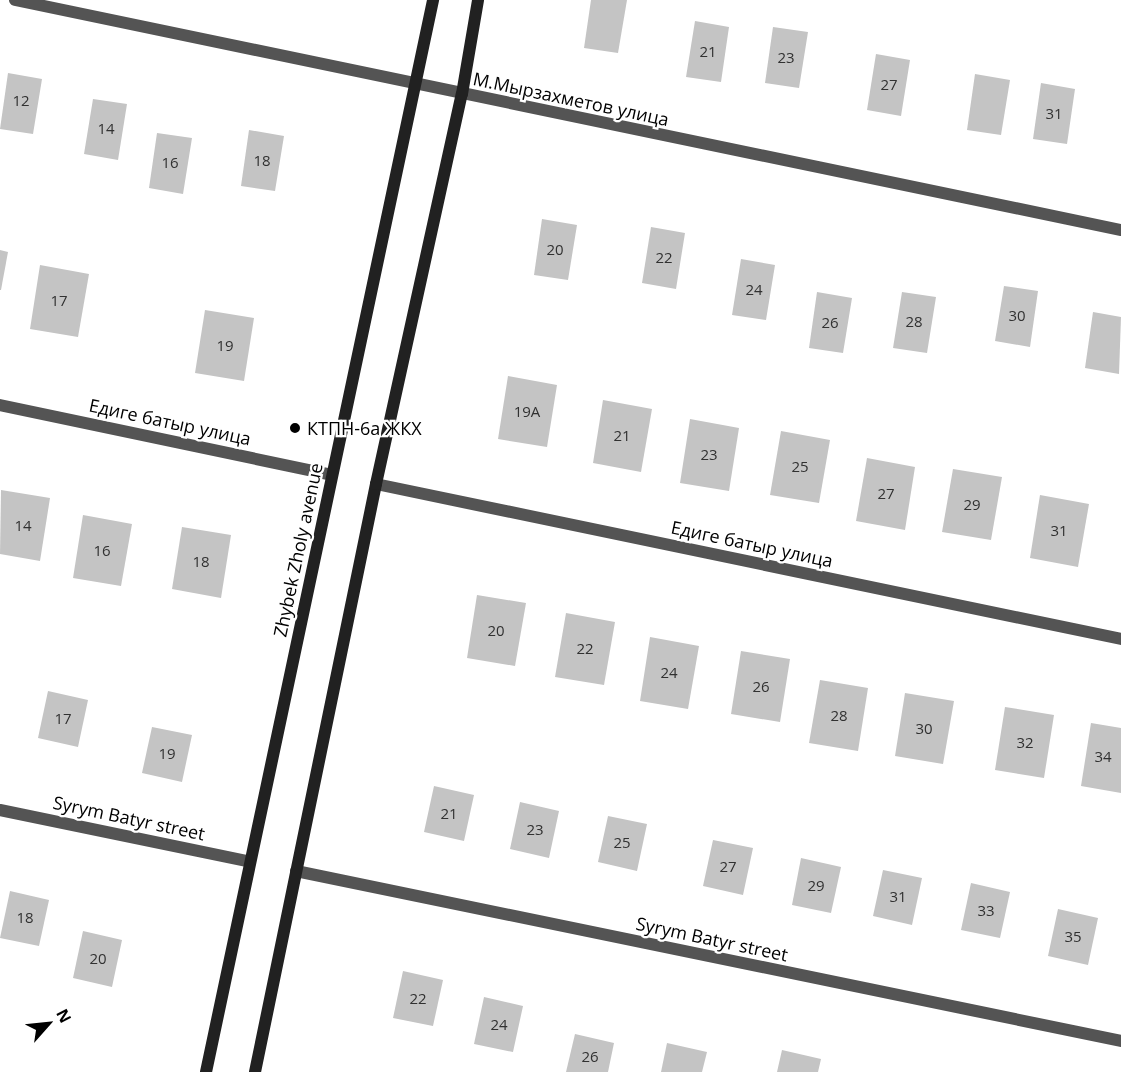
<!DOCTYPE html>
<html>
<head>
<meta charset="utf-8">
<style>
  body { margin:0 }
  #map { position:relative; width:1121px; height:1072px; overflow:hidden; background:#fff; font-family:"Open Sans",sans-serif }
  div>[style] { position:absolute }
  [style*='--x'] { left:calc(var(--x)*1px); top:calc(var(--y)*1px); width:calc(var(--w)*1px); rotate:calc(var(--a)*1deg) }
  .building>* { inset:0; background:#c4c4c4 }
  .street>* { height:12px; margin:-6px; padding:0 6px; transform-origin:6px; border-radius:6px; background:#545454 }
  .secondary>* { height:12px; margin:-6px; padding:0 6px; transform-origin:6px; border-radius:6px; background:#212121 }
  .dots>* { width:16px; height:16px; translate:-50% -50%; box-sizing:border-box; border:3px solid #fff; border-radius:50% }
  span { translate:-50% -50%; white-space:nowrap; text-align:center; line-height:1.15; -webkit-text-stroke:4.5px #fff; paint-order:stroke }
  .number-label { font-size:15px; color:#313131 }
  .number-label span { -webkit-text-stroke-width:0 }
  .street-label { font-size:18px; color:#000 }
  .poi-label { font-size:18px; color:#000 }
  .left { translate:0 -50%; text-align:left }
  .north { position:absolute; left:18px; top:994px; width:60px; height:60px; -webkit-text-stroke:4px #fff; paint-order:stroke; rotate:63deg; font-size:16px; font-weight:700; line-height:24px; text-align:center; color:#000 }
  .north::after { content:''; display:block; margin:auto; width:21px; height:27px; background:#000; clip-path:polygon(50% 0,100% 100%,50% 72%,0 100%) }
</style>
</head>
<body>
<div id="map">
  <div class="building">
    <div style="clip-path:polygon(591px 0,627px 0,618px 53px,584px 48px)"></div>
    <div style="clip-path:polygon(695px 21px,729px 27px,721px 82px,686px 77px)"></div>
    <div style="clip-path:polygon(773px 27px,808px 32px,799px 88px,765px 83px)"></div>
    <div style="clip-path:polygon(876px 54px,910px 60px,901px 116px,867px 110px)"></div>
    <div style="clip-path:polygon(8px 73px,42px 79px,33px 134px,0 129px)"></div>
    <div style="clip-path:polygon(975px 74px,1010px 80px,1001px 135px,967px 130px)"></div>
    <div style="clip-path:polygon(1041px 83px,1075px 89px,1067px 144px,1033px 139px)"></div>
    <div style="clip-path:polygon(93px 99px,127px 104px,118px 160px,84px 154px)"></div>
    <div style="clip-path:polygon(249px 130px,284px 136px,275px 191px,241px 186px)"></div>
    <div style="clip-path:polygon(157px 133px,192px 138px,183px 194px,149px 188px)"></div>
    <div style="clip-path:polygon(542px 219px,577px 225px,568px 280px,534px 275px)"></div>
    <div style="clip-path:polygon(651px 227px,685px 233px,676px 289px,642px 283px)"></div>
    <div style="clip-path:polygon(0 250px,8px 252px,1px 290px,0 290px)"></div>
    <div style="clip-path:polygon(741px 259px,775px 265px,766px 320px,732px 315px)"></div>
    <div style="clip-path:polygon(40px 265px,89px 274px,78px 337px,30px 329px)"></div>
    <div style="clip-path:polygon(1004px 286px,1038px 291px,1030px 347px,995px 341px)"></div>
    <div style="clip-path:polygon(817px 292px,852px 298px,843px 353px,809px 348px)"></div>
    <div style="clip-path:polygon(902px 292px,936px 297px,927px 353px,893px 348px)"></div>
    <div style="clip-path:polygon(205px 310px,254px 318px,244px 381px,195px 373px)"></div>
    <div style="clip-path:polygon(1093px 312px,1121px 317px,1119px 374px,1085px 368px)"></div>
    <div style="clip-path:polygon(508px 376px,557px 385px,547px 447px,498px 439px)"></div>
    <div style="clip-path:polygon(603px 400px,652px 409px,641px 472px,593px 463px)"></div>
    <div style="clip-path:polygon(690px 419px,739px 428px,729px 491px,680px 483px)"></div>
    <div style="clip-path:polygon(781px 431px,830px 440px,819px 503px,770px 495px)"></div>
    <div style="clip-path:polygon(867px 458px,915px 467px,905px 530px,856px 521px)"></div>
    <div style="clip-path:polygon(953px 469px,1002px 477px,991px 540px,942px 532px)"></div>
    <div style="clip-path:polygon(1px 490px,50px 498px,40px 561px,0 554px)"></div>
    <div style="clip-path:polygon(1040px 495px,1089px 504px,1078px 567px,1030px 558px)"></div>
    <div style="clip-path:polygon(83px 515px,132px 524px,121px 586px,73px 578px)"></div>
    <div style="clip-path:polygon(182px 527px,231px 535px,221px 598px,172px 589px)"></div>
    <div style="clip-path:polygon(477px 595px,526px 603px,515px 666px,467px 658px)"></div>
    <div style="clip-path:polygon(566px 613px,615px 622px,604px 685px,555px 677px)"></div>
    <div style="clip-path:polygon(650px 637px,699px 646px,688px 709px,640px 701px)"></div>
    <div style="clip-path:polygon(741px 651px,790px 659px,780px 722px,731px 714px)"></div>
    <div style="clip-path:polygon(820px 680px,868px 688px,858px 751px,809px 743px)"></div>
    <div style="clip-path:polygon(48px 691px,88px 700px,78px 747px,38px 738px)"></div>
    <div style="clip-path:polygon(905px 693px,954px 701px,943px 764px,895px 756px)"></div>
    <div style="clip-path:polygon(1005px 707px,1054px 715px,1044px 778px,995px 770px)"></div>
    <div style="clip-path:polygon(1091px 723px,1121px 728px,1121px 793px,1081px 786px)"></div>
    <div style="clip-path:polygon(152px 727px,192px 735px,182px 782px,142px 773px)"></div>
    <div style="clip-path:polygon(434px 786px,474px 795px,464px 841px,424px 832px)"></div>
    <div style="clip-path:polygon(520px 802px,559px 811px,549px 858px,510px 849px)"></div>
    <div style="clip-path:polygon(608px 816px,647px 824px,637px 871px,598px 862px)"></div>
    <div style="clip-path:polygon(713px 840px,753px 848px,743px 895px,703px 886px)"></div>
    <div style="clip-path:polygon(801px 858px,841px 867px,831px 913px,792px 905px)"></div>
    <div style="clip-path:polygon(883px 870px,922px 878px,912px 925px,873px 916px)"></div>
    <div style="clip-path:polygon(971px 883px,1010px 892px,1000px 938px,961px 930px)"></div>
    <div style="clip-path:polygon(10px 891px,49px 900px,39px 946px,0 938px)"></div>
    <div style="clip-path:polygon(1058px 909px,1098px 918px,1088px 965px,1048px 956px)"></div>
    <div style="clip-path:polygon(83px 931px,122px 940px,112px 987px,73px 978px)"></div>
    <div style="clip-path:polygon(403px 971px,443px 980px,433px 1026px,393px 1018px)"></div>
    <div style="clip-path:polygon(484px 997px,523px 1006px,513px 1052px,474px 1044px)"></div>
    <div style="clip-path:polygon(575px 1034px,614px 1043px,608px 1072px,566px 1072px)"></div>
    <div style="clip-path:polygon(667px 1043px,707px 1052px,702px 1072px,661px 1072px)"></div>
    <div style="clip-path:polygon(782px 1050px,821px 1059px,818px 1072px,777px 1072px)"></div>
  </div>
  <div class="street">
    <div style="--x:15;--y:0;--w:1130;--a:11.75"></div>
    <div style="--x:0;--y:405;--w:339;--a:11.9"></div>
    <div style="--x:376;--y:484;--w:761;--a:11.75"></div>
    <div style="--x:0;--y:810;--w:255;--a:11.7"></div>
    <div style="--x:296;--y:871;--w:842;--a:11.64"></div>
  </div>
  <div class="secondary">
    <div style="--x:206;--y:1072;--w:1096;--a:-78.04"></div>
    <div style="--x:255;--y:1072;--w:600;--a:-78.37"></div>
    <div style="--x:376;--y:484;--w:399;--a:-77.6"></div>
    <div style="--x:462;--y:94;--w:95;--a:-80.3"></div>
  </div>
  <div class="dots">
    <div style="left:295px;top:428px;background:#000"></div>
  </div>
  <div class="number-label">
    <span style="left:708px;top:52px">21</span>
    <span style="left:786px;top:58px">23</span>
    <span style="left:889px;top:85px">27</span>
    <span style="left:21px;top:101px">12</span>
    <span style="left:1054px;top:114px">31</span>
    <span style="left:106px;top:129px">14</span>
    <span style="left:262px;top:161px">18</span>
    <span style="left:170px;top:163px">16</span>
    <span style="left:555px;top:250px">20</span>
    <span style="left:664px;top:258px">22</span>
    <span style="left:754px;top:290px">24</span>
    <span style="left:59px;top:301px">17</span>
    <span style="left:1017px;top:316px">30</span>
    <span style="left:914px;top:322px">28</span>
    <span style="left:830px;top:323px">26</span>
    <span style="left:225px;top:346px">19</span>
    <span style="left:527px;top:412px">19А</span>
    <span style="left:622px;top:436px">21</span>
    <span style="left:709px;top:455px">23</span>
    <span style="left:800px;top:467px">25</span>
    <span style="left:886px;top:494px">27</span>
    <span style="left:972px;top:505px">29</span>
    <span style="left:23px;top:526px">14</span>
    <span style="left:1059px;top:531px">31</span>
    <span style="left:102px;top:551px">16</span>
    <span style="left:201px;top:562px">18</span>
    <span style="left:496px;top:631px">20</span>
    <span style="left:585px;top:649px">22</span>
    <span style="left:669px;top:673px">24</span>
    <span style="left:761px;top:687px">26</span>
    <span style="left:839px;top:716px">28</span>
    <span style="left:63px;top:719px">17</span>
    <span style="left:924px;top:729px">30</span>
    <span style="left:1025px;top:743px">32</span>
    <span style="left:167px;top:754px">19</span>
    <span style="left:1103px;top:757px">34</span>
    <span style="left:449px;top:814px">21</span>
    <span style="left:535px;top:830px">23</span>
    <span style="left:622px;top:843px">25</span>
    <span style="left:728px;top:867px">27</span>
    <span style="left:816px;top:886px">29</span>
    <span style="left:898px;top:897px">31</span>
    <span style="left:986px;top:911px">33</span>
    <span style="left:25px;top:918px">18</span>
    <span style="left:1073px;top:937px">35</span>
    <span style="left:98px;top:959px">20</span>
    <span style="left:418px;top:999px">22</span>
    <span style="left:499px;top:1025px">24</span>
    <span style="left:590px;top:1057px">26</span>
  </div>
  <div class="street-label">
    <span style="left:571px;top:99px;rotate:12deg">М.Мырзахметов улица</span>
    <span style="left:170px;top:422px;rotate:12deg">Едиге батыр улица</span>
    <span style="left:752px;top:544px;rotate:12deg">Едиге батыр улица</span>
    <span style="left:298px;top:550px;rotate:-78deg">Zhybek Zholy avenue</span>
    <span style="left:129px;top:818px;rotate:12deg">Syrym Batyr street</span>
    <span style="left:712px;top:939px;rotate:12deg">Syrym Batyr street</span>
  </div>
  <div class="poi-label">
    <span class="left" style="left:307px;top:428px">КТПН-6а ЖКХ</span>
  </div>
  <div class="north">N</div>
</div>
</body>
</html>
